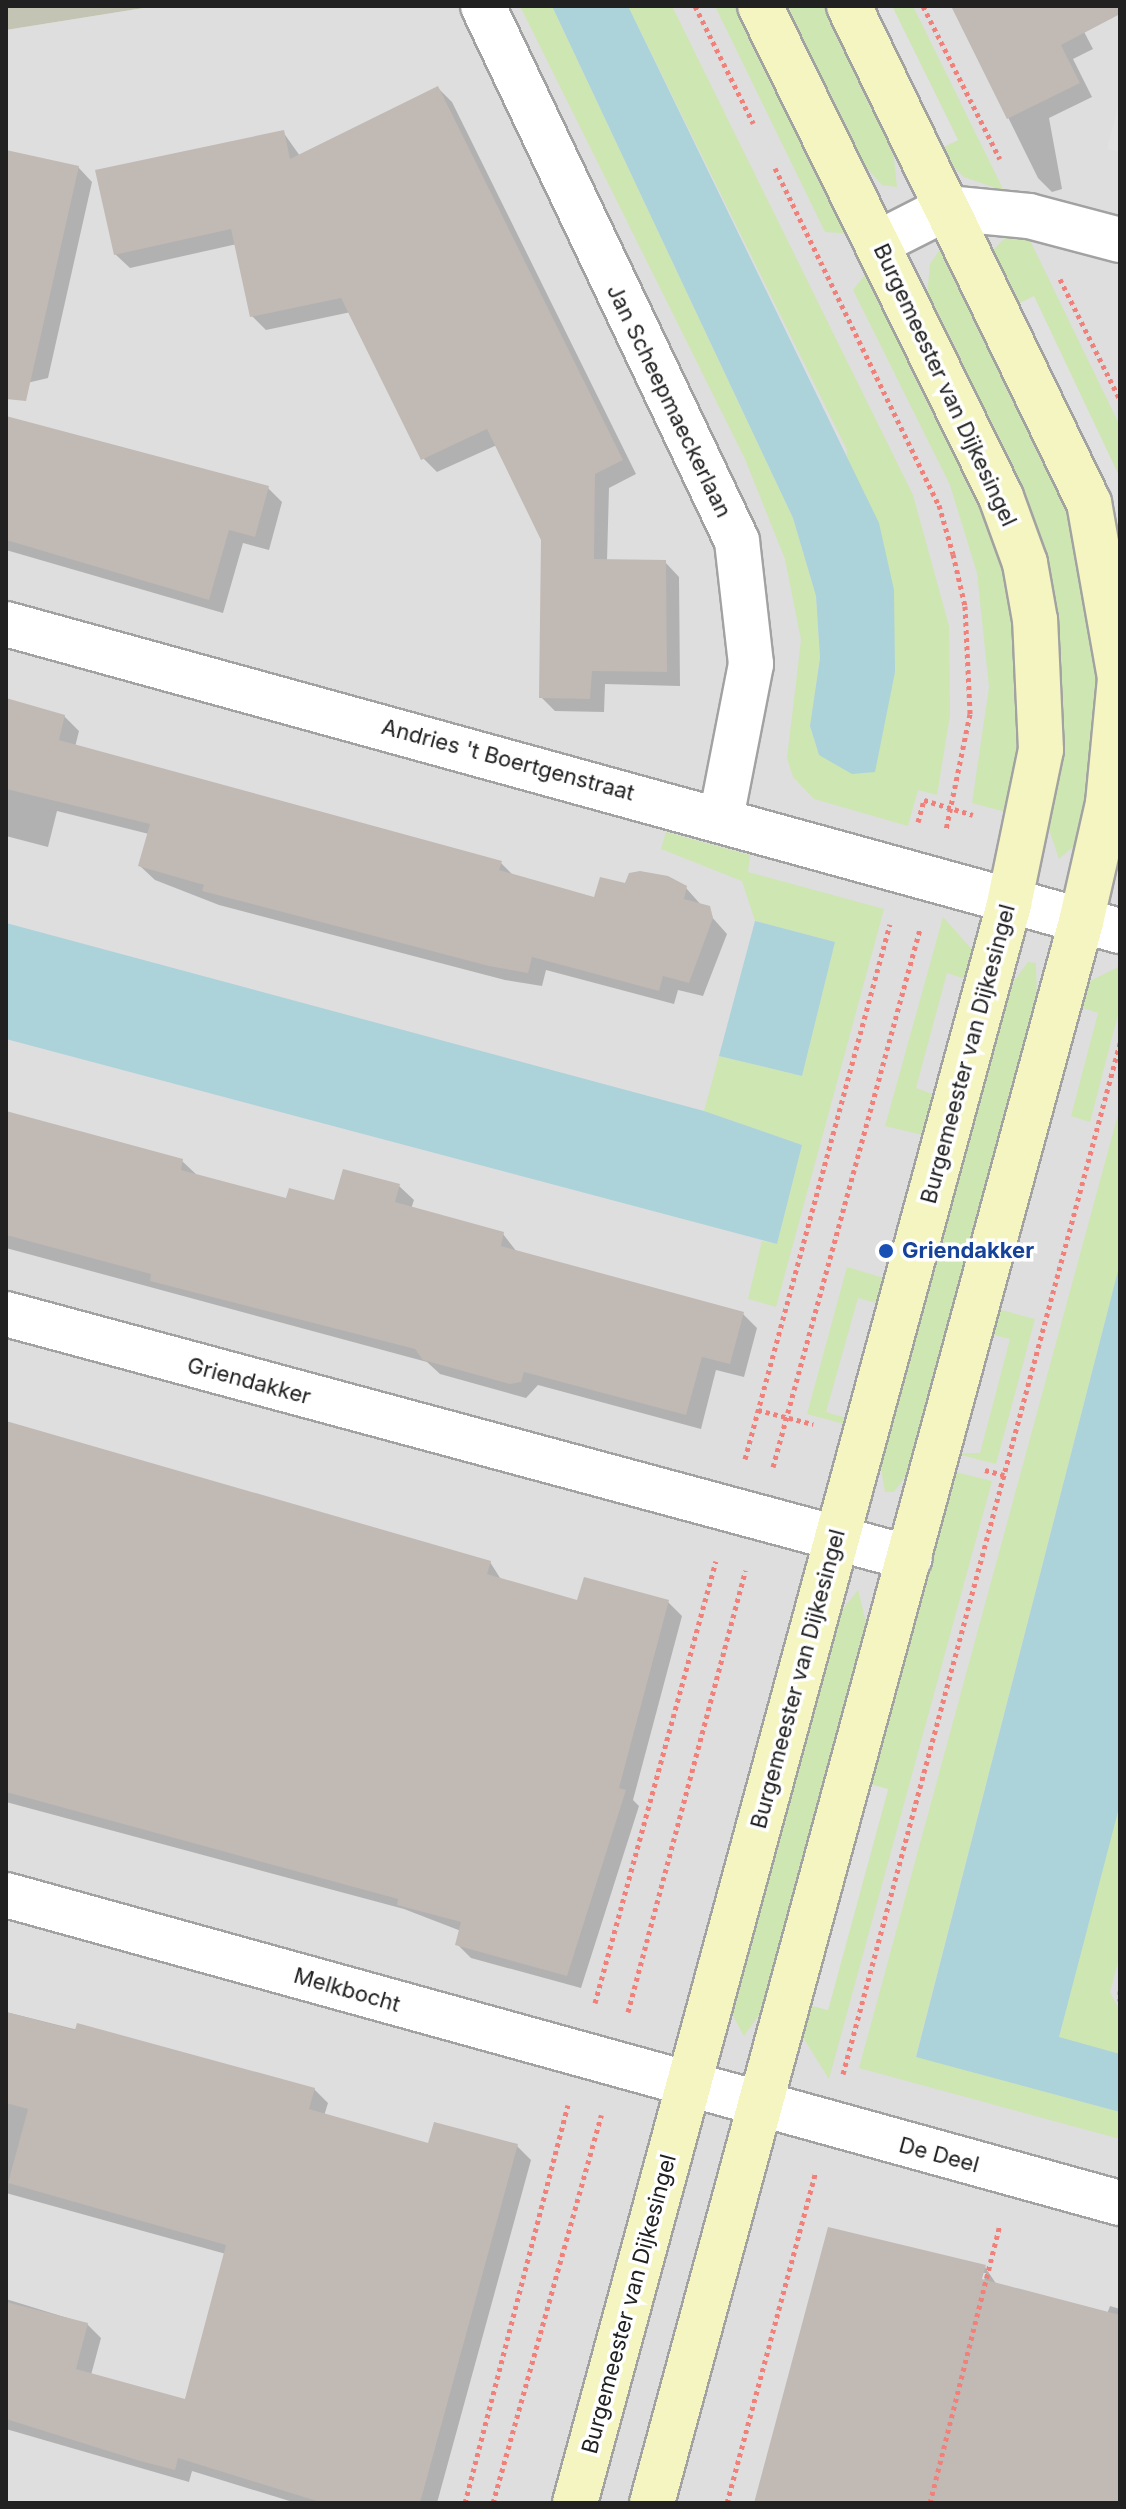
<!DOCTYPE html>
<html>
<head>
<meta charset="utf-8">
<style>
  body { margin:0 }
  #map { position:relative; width:1126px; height:2509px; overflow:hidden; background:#f0ede8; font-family:Inter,sans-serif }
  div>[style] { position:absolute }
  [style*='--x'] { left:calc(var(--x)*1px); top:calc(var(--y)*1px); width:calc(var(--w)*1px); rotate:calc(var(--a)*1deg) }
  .residential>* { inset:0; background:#dedede }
  .construction>* { inset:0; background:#c4c4b4 }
  .grass>* { inset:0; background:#cee6b2 }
  .parking>* { inset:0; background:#e1e1e1 }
  .water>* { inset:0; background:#acd2da }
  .shadow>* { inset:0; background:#0003 }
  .building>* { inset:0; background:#c1b9b4 }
  .path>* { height:5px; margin-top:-2.5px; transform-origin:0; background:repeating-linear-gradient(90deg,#f08079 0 4px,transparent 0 8px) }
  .roads { filter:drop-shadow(2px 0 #a2a2a2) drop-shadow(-2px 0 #a2a2a2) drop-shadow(0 2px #a2a2a2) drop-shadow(0 -2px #a2a2a2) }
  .street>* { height:44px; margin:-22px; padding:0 22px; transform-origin:22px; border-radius:22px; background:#fff }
  .secondary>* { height:44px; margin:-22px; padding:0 22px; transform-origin:22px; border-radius:22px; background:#f5f5c1 }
  .dots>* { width:22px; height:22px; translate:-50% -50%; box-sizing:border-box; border:4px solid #fff; border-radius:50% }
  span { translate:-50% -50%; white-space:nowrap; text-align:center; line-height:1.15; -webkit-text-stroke:7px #fff; paint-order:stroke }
  .street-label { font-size:22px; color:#212121 }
  .transit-label { font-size:22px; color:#164399; font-weight:700 }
  .left { translate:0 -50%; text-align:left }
  .frame { position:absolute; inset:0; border:8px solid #212121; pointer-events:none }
</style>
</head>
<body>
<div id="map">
  <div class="residential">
    <div style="clip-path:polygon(156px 6px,1120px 6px,1120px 2503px,6px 2503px,6px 30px)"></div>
  </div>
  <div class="construction">
    <div style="clip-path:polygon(6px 6px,156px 6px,6px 30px)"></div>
  </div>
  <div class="grass">
    <div style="clip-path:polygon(520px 6px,552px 6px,793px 518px,816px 596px,820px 658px,810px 727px,819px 755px,847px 450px,628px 6px,672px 6px,913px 495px,949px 626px,950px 715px,937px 795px,918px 790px,908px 826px,814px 799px,793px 777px,787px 758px,801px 640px,785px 559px,745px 459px)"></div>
    <div style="clip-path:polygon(715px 6px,744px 6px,856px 234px,825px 232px)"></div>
    <div style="clip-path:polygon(781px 6px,827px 6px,892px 140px,897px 187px,882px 185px,856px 156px)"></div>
    <div style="clip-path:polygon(892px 6px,913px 6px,1004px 191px,964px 177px,935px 151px,958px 140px)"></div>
    <div style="clip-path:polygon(1026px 232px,1120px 426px,1120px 478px,1034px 297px,1012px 307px,988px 255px,1005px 238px)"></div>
    <div style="clip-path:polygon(941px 248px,1062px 492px,1085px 564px,1103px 680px,1085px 818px,1075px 845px,1059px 859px,1048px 826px,1062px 686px,1053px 613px,927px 296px,930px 264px)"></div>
    <div style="clip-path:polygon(871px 267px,1006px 558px,1027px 698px,1014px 814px,972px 803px,989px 687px,977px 573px,950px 485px,853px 290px)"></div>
    <div style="clip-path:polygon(666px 832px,750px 855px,748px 872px,884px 909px,776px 1307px,748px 1299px,762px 1241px,777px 1244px,802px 1145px,704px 1111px,719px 1056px,802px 1076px,835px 942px,755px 921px,742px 881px,661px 849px)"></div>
    <div style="clip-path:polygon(943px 917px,977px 955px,969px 980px,947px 973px,916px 1088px,938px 1096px,927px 1136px,885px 1126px)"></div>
    <div style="clip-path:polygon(1028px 962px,1036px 963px,1037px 1007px,913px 1466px,894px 1492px,885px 1492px,879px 1454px,1005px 993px)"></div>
    <div style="clip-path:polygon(1120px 966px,1120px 1007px,1090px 1122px,1071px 1116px,1098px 1013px,1077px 1006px,1082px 985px)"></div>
    <div style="clip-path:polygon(1120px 1107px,1120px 1263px,916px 2056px,1120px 2112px,1120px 2139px,859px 2068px)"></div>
    <div style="clip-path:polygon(847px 1267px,887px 1279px,880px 1304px,858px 1298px,826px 1412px,850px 1419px,848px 1425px,807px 1414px)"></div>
    <div style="clip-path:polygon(994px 1308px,1035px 1319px,996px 1464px,954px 1453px,980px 1453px,1010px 1339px,986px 1333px)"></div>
    <div style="clip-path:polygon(951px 1471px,992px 1481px,829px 2079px,804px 2039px,805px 2004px,828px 2010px,888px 1790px,866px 1783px)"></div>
    <div style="clip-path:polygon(858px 1590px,869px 1634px,769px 2001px,744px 2036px,733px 2016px,733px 1987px,835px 1619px)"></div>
    <div style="clip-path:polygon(1120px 1778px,1120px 1954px,1110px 1992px,1120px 2011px,1120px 2054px,1059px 2038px)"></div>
  </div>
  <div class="parking">
    <div style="clip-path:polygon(864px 6px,892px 6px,958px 140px,935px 151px)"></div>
    <div style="clip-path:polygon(1120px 100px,1120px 152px,1107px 149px)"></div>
    <div style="clip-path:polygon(1034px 296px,1120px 478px,1120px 571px,1012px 307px)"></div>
    <div style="clip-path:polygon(866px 1783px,888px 1789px,828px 2010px,805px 2004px)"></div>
  </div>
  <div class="water">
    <div style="clip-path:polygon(552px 6px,628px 6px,879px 523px,894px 590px,895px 672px,875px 772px,852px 774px,819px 755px,810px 726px,820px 658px,816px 596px,793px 518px)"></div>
    <div style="clip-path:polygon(755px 921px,835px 942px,802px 1076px,719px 1056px)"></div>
    <div style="clip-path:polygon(6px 923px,704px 1111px,802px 1145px,777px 1244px,6px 1039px)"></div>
    <div style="clip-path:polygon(1120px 1263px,1120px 1804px,1059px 2037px,1120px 2054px,1120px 2112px,916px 2057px)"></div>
  </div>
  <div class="shadow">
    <div style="clip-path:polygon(953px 6px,1119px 6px,1080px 24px,1093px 49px,1073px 59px,1092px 97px,1049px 118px,1062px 189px,1052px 192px,1038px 178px)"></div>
    <div style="clip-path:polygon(438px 88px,452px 102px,636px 474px,609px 488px,607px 561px,665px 562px,679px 577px,680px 686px,605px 684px,604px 712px,555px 711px,541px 697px,543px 540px,497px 445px,437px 472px,423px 458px,351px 312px,266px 330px,252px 316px,237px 244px,130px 268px,115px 254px,283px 132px,300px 156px)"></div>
    <div style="clip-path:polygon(6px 151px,78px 167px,92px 182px,48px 378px,6px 388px)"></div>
    <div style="clip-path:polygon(6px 417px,268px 488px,282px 502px,269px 550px,243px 543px,223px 613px,6px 550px)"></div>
    <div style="clip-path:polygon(6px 700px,64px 716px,79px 731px,75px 747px,501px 863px,515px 877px,595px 900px,627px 885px,686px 888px,727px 934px,703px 996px,678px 990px,674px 1004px,546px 970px,542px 986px,505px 980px,219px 905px,155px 880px,140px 866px,149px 834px,57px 811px,48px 847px,6px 836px)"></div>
    <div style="clip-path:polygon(6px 1113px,182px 1161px,198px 1176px,288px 1200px,336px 1203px,399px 1186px,414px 1200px,411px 1209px,503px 1234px,517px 1252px,743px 1314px,757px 1328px,744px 1377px,716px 1370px,701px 1429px,538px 1385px,526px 1398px,440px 1374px,427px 1362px,6px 1248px)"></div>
    <div style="clip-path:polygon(6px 1425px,490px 1562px,502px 1581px,579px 1603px,668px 1602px,682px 1616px,633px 1800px,639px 1806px,581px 1988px,471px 1958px,457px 1944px,461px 1931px,404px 1909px,6px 1802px)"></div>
    <div style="clip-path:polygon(6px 2012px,314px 2089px,328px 2103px,324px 2116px,429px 2146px,517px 2146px,531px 2160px,437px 2503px,296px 2503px,192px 2471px,189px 2482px,6px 2429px,6px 2299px,87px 2324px,101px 2338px,91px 2375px,187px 2402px,226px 2254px,6px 2193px)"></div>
    <div style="clip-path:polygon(evenodd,985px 2267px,997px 2285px,1107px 2314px,1110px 2306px,1120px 2309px,1120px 2503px,756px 2503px,985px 2267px,982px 2273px,986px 2273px,982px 2289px,982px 2273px)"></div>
  </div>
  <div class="building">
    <div style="clip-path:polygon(951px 6px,1120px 6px,1120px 14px,1061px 45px,1080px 83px,1007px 119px)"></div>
    <div style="clip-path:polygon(438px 86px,623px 460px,595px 474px,594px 559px,666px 560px,667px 672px,592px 671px,590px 699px,539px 698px,541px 540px,487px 429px,421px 460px,341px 298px,250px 317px,231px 229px,114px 255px,95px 170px,284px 130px,290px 159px)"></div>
    <div style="clip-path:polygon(6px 150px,79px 166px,26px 401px,6px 399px)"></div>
    <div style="clip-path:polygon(6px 416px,269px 486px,255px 537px,229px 530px,209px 600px,6px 540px)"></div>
    <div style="clip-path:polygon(6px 698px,65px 715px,59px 740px,502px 861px,499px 870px,594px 897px,600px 877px,625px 883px,629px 873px,640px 871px,668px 876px,687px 886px,684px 899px,710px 906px,713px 918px,689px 983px,663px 976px,659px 991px,532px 957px,528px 973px,489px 966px,202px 891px,204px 885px,138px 866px,150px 824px,6px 789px)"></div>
    <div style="clip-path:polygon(6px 1111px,183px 1159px,181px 1170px,286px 1198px,289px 1188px,334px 1200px,343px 1169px,400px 1184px,395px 1202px,504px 1232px,501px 1246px,744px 1312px,730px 1364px,702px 1357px,686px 1415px,524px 1372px,521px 1382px,510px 1384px,423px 1360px,415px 1349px,150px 1281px,151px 1274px,6px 1235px)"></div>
    <div style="clip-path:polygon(6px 1421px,491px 1561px,487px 1574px,577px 1600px,584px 1577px,669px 1600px,619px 1788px,626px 1790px,567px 1976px,455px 1945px,461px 1922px,397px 1905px,398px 1899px,6px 1792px)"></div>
    <div style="clip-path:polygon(6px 2012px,75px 2030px,77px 2023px,315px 2088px,309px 2109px,428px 2143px,434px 2122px,518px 2144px,420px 2503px,323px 2503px,178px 2458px,175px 2470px,140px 2461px,6px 2419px,6px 2302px,88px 2323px,76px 2369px,185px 2399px,226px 2245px,8px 2183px,28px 2109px,6px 2103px)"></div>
    <div style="clip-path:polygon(828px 2227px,986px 2265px,982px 2279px,1120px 2315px,1120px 2503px,754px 2503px)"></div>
  </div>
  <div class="path">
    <div style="--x:695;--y:6;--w:131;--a:63.6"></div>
    <div style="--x:923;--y:6;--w:171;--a:63.3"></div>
    <div style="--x:775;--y:168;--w:375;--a:64.1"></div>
    <div style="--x:939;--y:505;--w:51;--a:74.1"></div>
    <div style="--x:953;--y:554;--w:53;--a:77"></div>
    <div style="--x:965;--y:606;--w:108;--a:87.3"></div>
    <div style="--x:970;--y:714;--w:118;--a:101.7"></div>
    <div style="--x:1060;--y:279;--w:135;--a:63.6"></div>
    <div style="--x:918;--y:822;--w:23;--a:-75"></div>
    <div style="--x:924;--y:800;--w:51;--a:17"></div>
    <div style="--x:758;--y:1410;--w:57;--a:14.3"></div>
    <div style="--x:745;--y:1459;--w:554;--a:-74.84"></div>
    <div style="--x:773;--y:1467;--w:558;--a:-74.72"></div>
    <div style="--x:985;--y:1470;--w:20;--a:15"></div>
    <div style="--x:1120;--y:1991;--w:10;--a:90"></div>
    <div style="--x:595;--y:2003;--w:458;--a:-74.7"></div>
    <div style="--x:628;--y:2012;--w:457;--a:-75.1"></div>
    <div style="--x:843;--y:2074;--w:1068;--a:-74.96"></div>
    <div style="--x:465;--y:2503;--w:411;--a:-75.5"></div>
    <div style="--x:493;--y:2503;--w:403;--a:-74.4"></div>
    <div style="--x:727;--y:2503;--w:343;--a:-75"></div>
    <div style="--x:930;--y:2503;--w:287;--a:-75.9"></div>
  </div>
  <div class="roads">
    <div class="street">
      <div style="--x:483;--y:6;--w:592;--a:64.6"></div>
      <div style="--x:737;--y:541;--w:124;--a:83.5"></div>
      <div style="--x:751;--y:664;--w:157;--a:101"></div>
      <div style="--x:878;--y:243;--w:77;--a:-26.9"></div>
      <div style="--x:947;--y:208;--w:82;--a:5.6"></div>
      <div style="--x:1029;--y:216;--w:94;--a:14.8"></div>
      <div style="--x:6;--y:624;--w:1156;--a:15.41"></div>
      <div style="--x:6;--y:1314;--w:936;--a:15.1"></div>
      <div style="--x:6;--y:1895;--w:1156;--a:15.46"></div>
    </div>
    <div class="secondary">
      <div style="--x:575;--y:2503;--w:1657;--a:-74.81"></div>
      <div style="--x:1009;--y:904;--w:157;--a:-78.3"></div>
      <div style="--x:1041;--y:750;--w:130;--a:-92.6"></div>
      <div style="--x:1035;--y:620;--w:58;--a:-100"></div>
      <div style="--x:1025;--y:563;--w:70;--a:-110"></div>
      <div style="--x:1001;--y:497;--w:547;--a:-116.14"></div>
      <div style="--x:652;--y:2503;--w:1638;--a:-74.82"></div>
      <div style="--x:1081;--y:922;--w:122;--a:-77.2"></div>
      <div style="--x:1108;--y:803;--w:126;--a:-84.5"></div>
      <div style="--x:1120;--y:678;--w:178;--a:-100"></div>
      <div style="--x:1089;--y:503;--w:552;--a:-115.78"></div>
    </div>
  </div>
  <div class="dots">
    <div style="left:886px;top:1251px;background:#1a4fb4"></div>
  </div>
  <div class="street-label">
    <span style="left:945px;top:385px;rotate:65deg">Burgemeester van Dijkesingel</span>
    <span style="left:669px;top:401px;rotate:64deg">Jan Scheepmaeckerlaan</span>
    <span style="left:508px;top:760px;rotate:15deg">Andries 't Boertgenstraat</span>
    <span style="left:968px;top:1054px;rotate:-75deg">Burgemeester van Dijkesingel</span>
    <span style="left:249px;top:1381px;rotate:15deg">Griendakker</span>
    <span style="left:798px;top:1679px;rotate:-75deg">Burgemeester van Dijkesingel</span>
    <span style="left:347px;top:1990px;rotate:16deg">Melkbocht</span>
    <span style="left:939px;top:2155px;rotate:15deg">De Deel</span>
    <span style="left:629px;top:2304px;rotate:-75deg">Burgemeester van Dijkesingel</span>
  </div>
  <div class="transit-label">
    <span class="left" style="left:902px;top:1251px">Griendakker</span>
  </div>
  <div class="frame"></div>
</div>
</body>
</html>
